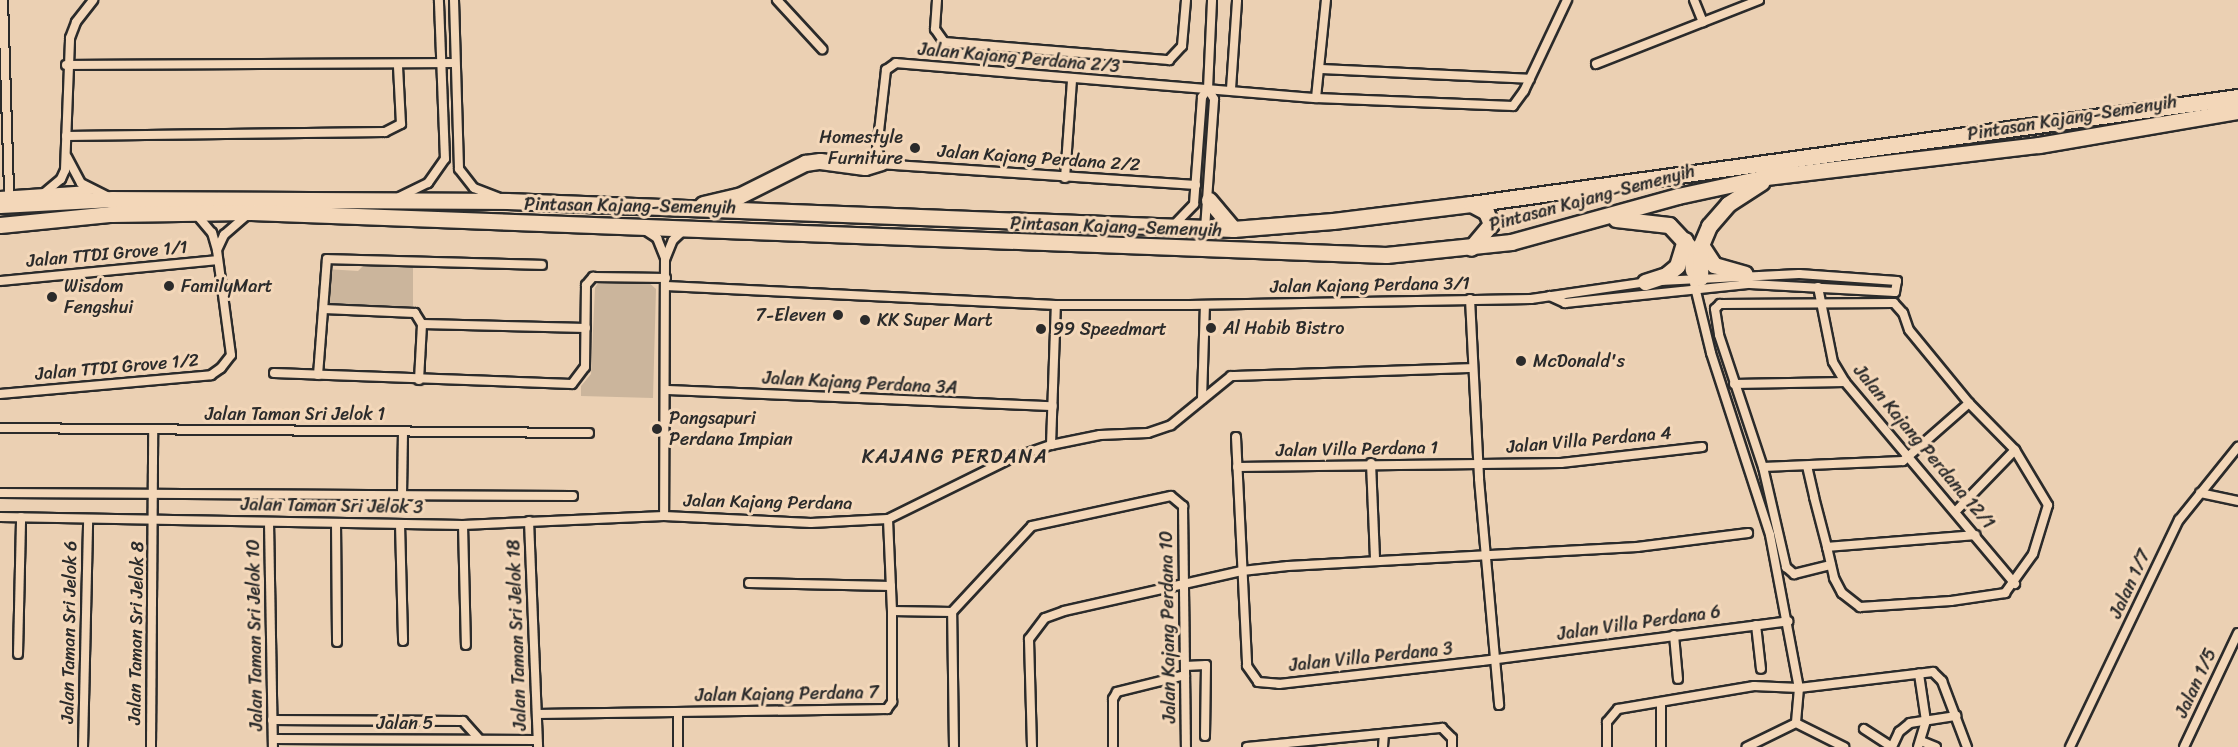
<!DOCTYPE html>
<html>
<head>
<meta charset="utf-8">
<style>
  body { margin:0 }
  #map { position:relative; width:2238px; height:747px; overflow:hidden; background:#ebd0b3; font-family:Sriracha,sans-serif }
  div>[style] { position:absolute }
  [style*='--x'] { left:calc(var(--x)*1px); top:calc(var(--y)*1px); width:calc(var(--w)*1px); rotate:calc(var(--a)*1deg) }
  .green>* { inset:0; background:#cbb59c }
  .roads { filter:drop-shadow(2px 0 #2b2b2b) drop-shadow(-2px 0 #2b2b2b) drop-shadow(0 2px #2b2b2b) drop-shadow(0 -2px #2b2b2b) }
  .street>* { height:8px; margin:-4px; padding:0 4px; transform-origin:4px; border-radius:4px; background:#f3d7b9 }
  .highway>* { height:15px; margin:-7.5px; padding:0 7.5px; transform-origin:7.5px; border-radius:7.5px; background:#f3d7b9 }
  .dots>* { width:16px; height:16px; translate:-50% -50%; box-sizing:border-box; border:3px solid #f3d7b9; border-radius:50% }
  span { translate:-50% -50%; white-space:nowrap; text-align:center; line-height:1.15; -webkit-text-stroke:6px #f3d7b9; paint-order:stroke }
  .street-label { font-size:18px; color:#2b2b2b }
  .poi-label { font-size:18px; color:#2b2b2b }
  .right { translate:-100% -50%; text-align:right }
  .left { translate:0 -50%; text-align:left }
  .neighbourhood-label { font-size:20px; color:#2b2b2b; letter-spacing:1.5px }
</style>
</head>
<body>
<div id="map">
  <div class="green">
    <div style="clip-path:polygon(364px 265px,413px 265px,413px 308px,327px 306px,326px 269px,358px 271px)"></div>
    <div style="clip-path:polygon(646px 280px,656px 289px,653px 398px,581px 396px,581px 386px,591px 374px,595px 288px,599px 281px)"></div>
  </div>
  <div class="roads">
    <div class="street">
      <div style="--x:3;--y:0;--w:195;--a:88.2"></div>
      <div style="--x:454;--y:0;--w:169;--a:88.3"></div>
      <div style="--x:459;--y:169;--w:24;--a:52"></div>
      <div style="--x:474;--y:188;--w:25;--a:21"></div>
      <div style="--x:777;--y:0;--w:67;--a:47.4"></div>
      <div style="--x:937;--y:0;--w:29;--a:94"></div>
      <div style="--x:935;--y:29;--w:16;--a:55"></div>
      <div style="--x:944;--y:42;--w:226;--a:4.6"></div>
      <div style="--x:1169;--y:60;--w:19;--a:-47"></div>
      <div style="--x:1182;--y:46;--w:46;--a:-85"></div>
      <div style="--x:1694;--y:0;--w:24;--a:68"></div>
      <div style="--x:1596;--y:64;--w:175;--a:-21.4"></div>
      <div style="--x:66;--y:65;--w:389;--a:-0.3"></div>
      <div style="--x:1320;--y:69;--w:210;--a:2.7"></div>
      <div style="--x:1231;--y:89;--w:89;--a:-86.1"></div>
      <div style="--x:1316;--y:98;--w:99;--a:-84.2"></div>
      <div style="--x:66;--y:136;--w:319;--a:-0.7"></div>
      <div style="--x:385;--y:132;--w:18;--a:-27"></div>
      <div style="--x:401;--y:124;--w:58;--a:-93"></div>
      <div style="--x:67;--y:157;--w:30;--a:62"></div>
      <div style="--x:81;--y:183;--w:29;--a:27"></div>
      <div style="--x:1065;--y:178;--w:98;--a:-85.9"></div>
      <div style="--x:1196;--y:185;--w:314;--a:-176.2"></div>
      <div style="--x:883;--y:164;--w:16;--a:-112"></div>
      <div style="--x:877;--y:149;--w:80;--a:-83.5"></div>
      <div style="--x:886;--y:70;--w:12;--a:-35"></div>
      <div style="--x:896;--y:63;--w:421;--a:4.8"></div>
      <div style="--x:1316;--y:98;--w:197;--a:2.3"></div>
      <div style="--x:1513;--y:106;--w:19;--a:-54"></div>
      <div style="--x:1524;--y:91;--w:101;--a:-64.7"></div>
      <div style="--x:43;--y:194;--w:23;--a:-40"></div>
      <div style="--x:61;--y:179;--w:10;--a:-66"></div>
      <div style="--x:65;--y:170;--w:132;--a:-87.8"></div>
      <div style="--x:70;--y:38;--w:17;--a:-69"></div>
      <div style="--x:76;--y:22;--w:28;--a:-52"></div>
      <div style="--x:0;--y:196;--w:90;--a:-3.8"></div>
      <div style="--x:399;--y:197;--w:32;--a:-26"></div>
      <div style="--x:428;--y:183;--w:29;--a:-55"></div>
      <div style="--x:445;--y:159;--w:159;--a:-92.2"></div>
      <div style="--x:1174;--y:225;--w:29;--a:-46"></div>
      <div style="--x:1194;--y:204;--w:107;--a:-85.7"></div>
      <div style="--x:1202;--y:97;--w:10;--a:-53"></div>
      <div style="--x:643;--y:229;--w:17;--a:33"></div>
      <div style="--x:657;--y:238;--w:22;--a:68"></div>
      <div style="--x:665;--y:258;--w:258;--a:90.2"></div>
      <div style="--x:1205;--y:229;--w:130;--a:-86"></div>
      <div style="--x:1214;--y:99;--w:12;--a:-121"></div>
      <div style="--x:1208;--y:89;--w:89;--a:-87.4"></div>
      <div style="--x:217;--y:250;--w:17;--a:-65"></div>
      <div style="--x:224;--y:235;--w:32;--a:-41"></div>
      <div style="--x:666;--y:257;--w:18;--a:-68"></div>
      <div style="--x:673;--y:240;--w:16;--a:-43"></div>
      <div style="--x:0;--y:281;--w:218;--a:-5.5"></div>
      <div style="--x:1694;--y:283;--w:72;--a:76.3"></div>
      <div style="--x:1711;--y:353;--w:191;--a:72"></div>
      <div style="--x:1770;--y:535;--w:156;--a:79.3"></div>
      <div style="--x:1799;--y:688;--w:35;--a:95"></div>
      <div style="--x:1796;--y:723;--w:55;--a:153.9"></div>
      <div style="--x:666;--y:286;--w:390;--a:2.8"></div>
      <div style="--x:1056;--y:305;--w:134;--a:0"></div>
      <div style="--x:1190;--y:305;--w:341;--a:-1"></div>
      <div style="--x:1531;--y:299;--w:117;--a:-8.3"></div>
      <div style="--x:1818;--y:287;--w:76;--a:78.7"></div>
      <div style="--x:1833;--y:362;--w:23;--a:59"></div>
      <div style="--x:1845;--y:382;--w:264;--a:49.9"></div>
      <div style="--x:1550;--y:296;--w:17;--a:25"></div>
      <div style="--x:1565;--y:303;--w:186;--a:-5.9"></div>
      <div style="--x:1750;--y:284;--w:145;--a:3.2"></div>
      <div style="--x:1895;--y:292;--w:11;--a:-80"></div>
      <div style="--x:1897;--y:281;--w:98;--a:-175.9"></div>
      <div style="--x:1799;--y:274;--w:139;--a:177.1"></div>
      <div style="--x:1470;--y:299;--w:180;--a:87.1"></div>
      <div style="--x:1479;--y:479;--w:227;--a:84.9"></div>
      <div style="--x:324;--y:309;--w:91;--a:2.5"></div>
      <div style="--x:415;--y:313;--w:13;--a:58"></div>
      <div style="--x:422;--y:324;--w:164;--a:1.4"></div>
      <div style="--x:274;--y:373;--w:298;--a:2.1"></div>
      <div style="--x:572;--y:384;--w:21;--a:-53"></div>
      <div style="--x:585;--y:367;--w:82;--a:-89.3"></div>
      <div style="--x:586;--y:285;--w:11;--a:-49"></div>
      <div style="--x:593;--y:277;--w:73;--a:0.8"></div>
      <div style="--x:318;--y:375;--w:116;--a:-85.6"></div>
      <div style="--x:327;--y:259;--w:215;--a:1.6"></div>
      <div style="--x:419;--y:380;--w:56;--a:-86.9"></div>
      <div style="--x:1734;--y:384;--w:111;--a:-1"></div>
      <div style="--x:666;--y:390;--w:387;--a:2.4"></div>
      <div style="--x:0;--y:394;--w:212;--a:-5.1"></div>
      <div style="--x:211;--y:375;--w:12;--a:-35"></div>
      <div style="--x:221;--y:368;--w:16;--a:-52"></div>
      <div style="--x:231;--y:355;--w:106;--a:-97.6"></div>
      <div style="--x:217;--y:250;--w:18;--a:-106"></div>
      <div style="--x:212;--y:233;--w:25;--a:-130"></div>
      <div style="--x:1202;--y:399;--w:94;--a:-88.2"></div>
      <div style="--x:0;--y:428;--w:589;--a:0.49"></div>
      <div style="--x:1236;--y:437;--w:229;--a:87.2"></div>
      <div style="--x:1247;--y:666;--w:19;--a:55"></div>
      <div style="--x:1258;--y:682;--w:21;--a:5"></div>
      <div style="--x:1279;--y:684;--w:204;--a:-6.5"></div>
      <div style="--x:1482;--y:661;--w:309;--a:-7.4"></div>
      <div style="--x:1051;--y:445;--w:140;--a:-88"></div>
      <div style="--x:1371;--y:463;--w:97;--a:87.6"></div>
      <div style="--x:1807;--y:466;--w:32;--a:77"></div>
      <div style="--x:1814;--y:497;--w:52;--a:75.4"></div>
      <div style="--x:1827;--y:547;--w:32;--a:77"></div>
      <div style="--x:1834;--y:578;--w:17;--a:62"></div>
      <div style="--x:1842;--y:593;--w:23;--a:38"></div>
      <div style="--x:1860;--y:607;--w:91;--a:-3.8"></div>
      <div style="--x:1951;--y:601;--w:55;--a:-8.4"></div>
      <div style="--x:2005;--y:593;--w:48;--a:-54.3"></div>
      <div style="--x:2033;--y:554;--w:51;--a:-73"></div>
      <div style="--x:2048;--y:505;--w:64;--a:-121"></div>
      <div style="--x:2015;--y:450;--w:66;--a:-134.4"></div>
      <div style="--x:1969;--y:403;--w:94;--a:-129.4"></div>
      <div style="--x:1909;--y:330;--w:18;--a:-109"></div>
      <div style="--x:1903;--y:313;--w:13;--a:-132"></div>
      <div style="--x:1894;--y:303;--w:174;--a:179.7"></div>
      <div style="--x:1720;--y:304;--w:7;--a:135"></div>
      <div style="--x:1715;--y:309;--w:26;--a:81"></div>
      <div style="--x:1719;--y:335;--w:139;--a:71.6"></div>
      <div style="--x:1763;--y:467;--w:103;--a:77"></div>
      <div style="--x:1786;--y:567;--w:11;--a:41"></div>
      <div style="--x:1794;--y:574;--w:38;--a:-14"></div>
      <div style="--x:1237;--y:467;--w:324;--a:-0.7"></div>
      <div style="--x:1561;--y:463;--w:142;--a:-6.5"></div>
      <div style="--x:1763;--y:467;--w:140;--a:-2.5"></div>
      <div style="--x:1903;--y:461;--w:88;--a:-41.3"></div>
      <div style="--x:0;--y:493;--w:573;--a:0.3"></div>
      <div style="--x:2200;--y:493;--w:39;--a:12"></div>
      <div style="--x:402;--y:495;--w:63;--a:-89.1"></div>
      <div style="--x:1956;--y:511;--w:85;--a:-46"></div>
      <div style="--x:0;--y:517;--w:463;--a:1"></div>
      <div style="--x:463;--y:525;--w:201;--a:-2.6"></div>
      <div style="--x:664;--y:516;--w:147;--a:2.7"></div>
      <div style="--x:811;--y:523;--w:77;--a:-3"></div>
      <div style="--x:888;--y:519;--w:136;--a:-26.2"></div>
      <div style="--x:1010;--y:459;--w:43;--a:-18.9"></div>
      <div style="--x:1051;--y:445;--w:50;--a:-11.5"></div>
      <div style="--x:1100;--y:435;--w:48;--a:-2.4"></div>
      <div style="--x:1148;--y:433;--w:24;--a:-19"></div>
      <div style="--x:1171;--y:425;--w:77;--a:-39.2"></div>
      <div style="--x:1231;--y:376;--w:241;--a:-1.9"></div>
      <div style="--x:529;--y:521;--w:226;--a:87.7"></div>
      <div style="--x:269;--y:522;--w:225;--a:89"></div>
      <div style="--x:336;--y:523;--w:119;--a:89.5"></div>
      <div style="--x:400;--y:524;--w:117;--a:88.5"></div>
      <div style="--x:463;--y:525;--w:120;--a:88.6"></div>
      <div style="--x:1827;--y:547;--w:149;--a:-4.6"></div>
      <div style="--x:749;--y:583;--w:142;--a:1.2"></div>
      <div style="--x:892;--y:611;--w:60;--a:1"></div>
      <div style="--x:1756;--y:625;--w:44;--a:83.5"></div>
      <div style="--x:1674;--y:635;--w:44;--a:84.8"></div>
      <div style="--x:18;--y:654;--w:137;--a:-88.7"></div>
      <div style="--x:1185;--y:666;--w:21;--a:-3"></div>
      <div style="--x:1206;--y:665;--w:71;--a:90.8"></div>
      <div style="--x:537;--y:714;--w:350;--a:-0.8"></div>
      <div style="--x:887;--y:709;--w:9;--a:-54"></div>
      <div style="--x:892;--y:702;--w:91;--a:-90"></div>
      <div style="--x:892;--y:611;--w:92;--a:-92.5"></div>
      <div style="--x:272;--y:720;--w:191;--a:0.3"></div>
      <div style="--x:463;--y:721;--w:24;--a:48"></div>
      <div style="--x:1796;--y:723;--w:54;--a:26.6"></div>
      <div style="--x:1864;--y:729;--w:33;--a:33"></div>
      <div style="--x:1892;--y:747;--w:17;--a:-65"></div>
      <div style="--x:1899;--y:732;--w:14;--a:-39"></div>
      <div style="--x:1910;--y:723;--w:47;--a:-8.7"></div>
      <div style="--x:273;--y:739;--w:264;--a:0.2"></div>
      <div style="--x:1921;--y:741;--w:16;--a:22"></div>
      <div style="--x:83;--y:747;--w:228;--a:-88.7"></div>
      <div style="--x:151;--y:747;--w:317;--a:-89.6"></div>
      <div style="--x:678;--y:747;--w:34;--a:-90"></div>
      <div style="--x:954;--y:747;--w:135;--a:-90.8"></div>
      <div style="--x:952;--y:612;--w:117;--a:-47.1"></div>
      <div style="--x:1032;--y:526;--w:142;--a:-12.2"></div>
      <div style="--x:1171;--y:496;--w:16;--a:40"></div>
      <div style="--x:1183;--y:506;--w:241;--a:89.3"></div>
      <div style="--x:1032;--y:747;--w:108;--a:-91.6"></div>
      <div style="--x:1029;--y:639;--w:26;--a:-53"></div>
      <div style="--x:1045;--y:618;--w:20;--a:-20"></div>
      <div style="--x:1064;--y:611;--w:182;--a:-12.7"></div>
      <div style="--x:1242;--y:571;--w:46;--a:-6.2"></div>
      <div style="--x:1288;--y:566;--w:350;--a:-3.1"></div>
      <div style="--x:1637;--y:547;--w:112;--a:-7.2"></div>
      <div style="--x:1113;--y:747;--w:48;--a:-90"></div>
      <div style="--x:1113;--y:699;--w:8;--a:-60"></div>
      <div style="--x:1117;--y:692;--w:70;--a:-14"></div>
      <div style="--x:1247;--y:747;--w:196;--a:-5.6"></div>
      <div style="--x:1442;--y:728;--w:14;--a:45"></div>
      <div style="--x:1452;--y:738;--w:9;--a:90"></div>
      <div style="--x:1383;--y:747;--w:13;--a:-86"></div>
      <div style="--x:1607;--y:747;--w:25;--a:-90"></div>
      <div style="--x:1607;--y:722;--w:17;--a:-50"></div>
      <div style="--x:1618;--y:709;--w:138;--a:-9.6"></div>
      <div style="--x:1754;--y:686;--w:45;--a:2.5"></div>
      <div style="--x:1799;--y:688;--w:135;--a:-6.8"></div>
      <div style="--x:1933;--y:672;--w:13;--a:45"></div>
      <div style="--x:1942;--y:681;--w:71;--a:69.3"></div>
      <div style="--x:1661;--y:747;--w:43;--a:-90"></div>
      <div style="--x:1918;--y:747;--w:27;--a:-73"></div>
      <div style="--x:1926;--y:721;--w:48;--a:-98.5"></div>
      <div style="--x:2070;--y:747;--w:252;--a:-64.4"></div>
      <div style="--x:2179;--y:520;--w:94;--a:-51.1"></div>
      <div style="--x:2184;--y:747;--w:126;--a:-64.7"></div>
    </div>
    <div class="highway">
      <div style="--x:1209;--y:200;--w:38;--a:50"></div>
      <div style="--x:703;--y:204;--w:37;--a:-13"></div>
      <div style="--x:739;--y:196;--w:74;--a:-26.6"></div>
      <div style="--x:805;--y:163;--w:15;--a:-8"></div>
      <div style="--x:820;--y:161;--w:45;--a:7.6"></div>
      <div style="--x:865;--y:167;--w:17;--a:-17"></div>
      <div style="--x:1471;--y:204;--w:17;--a:28"></div>
      <div style="--x:1486;--y:212;--w:13;--a:67"></div>
      <div style="--x:1491;--y:224;--w:31;--a:130"></div>
      <div style="--x:0;--y:205;--w:113;--a:-3"></div>
      <div style="--x:113;--y:199;--w:394;--a:0.3"></div>
      <div style="--x:507;--y:201;--w:727;--a:2.21"></div>
      <div style="--x:1233;--y:229;--w:100;--a:-4.6"></div>
      <div style="--x:1333;--y:221;--w:139;--a:-7"></div>
      <div style="--x:1471;--y:204;--w:774;--a:-7.94"></div>
      <div style="--x:1616;--y:219;--w:53;--a:6.5"></div>
      <div style="--x:1669;--y:225;--w:33;--a:47"></div>
      <div style="--x:1691;--y:249;--w:21;--a:85"></div>
      <div style="--x:0;--y:225;--w:112;--a:-5.7"></div>
      <div style="--x:111;--y:214;--w:140;--a:-0.8"></div>
      <div style="--x:251;--y:212;--w:1136;--a:2.17"></div>
      <div style="--x:1386;--y:255;--w:126;--a:-5.9"></div>
      <div style="--x:1511;--y:242;--w:173;--a:-15.4"></div>
      <div style="--x:1678;--y:196;--w:90;--a:-12.2"></div>
      <div style="--x:1766;--y:177;--w:275;--a:-6.7"></div>
      <div style="--x:2039;--y:145;--w:202;--a:-9.7"></div>
      <div style="--x:1701;--y:245;--w:24;--a:57"></div>
      <div style="--x:1714;--y:265;--w:32;--a:16"></div>
      <div style="--x:1700;--y:278;--w:33;--a:-88"></div>
      <div style="--x:1701;--y:245;--w:21;--a:-67"></div>
      <div style="--x:1709;--y:226;--w:29;--a:-49"></div>
      <div style="--x:1728;--y:204;--w:40;--a:-32.9"></div>
      <div style="--x:1645;--y:282;--w:22;--a:-18"></div>
      <div style="--x:1666;--y:275;--w:14;--a:-39"></div>
      <div style="--x:1677;--y:266;--w:27;--a:-73"></div>
    </div>
  </div>
  <div class="dots">
    <div style="left:915px;top:148px;background:#2b2b2b"></div>
    <div style="left:169px;top:286px;background:#2b2b2b"></div>
    <div style="left:52px;top:297px;background:#2b2b2b"></div>
    <div style="left:838px;top:315px;background:#2b2b2b"></div>
    <div style="left:865px;top:320px;background:#2b2b2b"></div>
    <div style="left:1211px;top:328px;background:#2b2b2b"></div>
    <div style="left:1041px;top:329px;background:#2b2b2b"></div>
    <div style="left:1521px;top:361px;background:#2b2b2b"></div>
    <div style="left:657px;top:429px;background:#2b2b2b"></div>
  </div>
  <div class="street-label">
    <span style="left:1019px;top:58px;rotate:5deg">Jalan Kajang Perdana 2/3</span>
    <span style="left:2072px;top:118px;rotate:-9deg">Pintasan Kajang-Semenyih</span>
    <span style="left:1039px;top:158px;rotate:4deg">Jalan Kajang Perdana 2/2</span>
    <span style="left:1592px;top:198px;rotate:-15deg">Pintasan Kajang-Semenyih</span>
    <span style="left:630px;top:206px;rotate:1deg">Pintasan Kajang-Semenyih</span>
    <span style="left:1116px;top:227px;rotate:2deg">Pintasan Kajang-Semenyih</span>
    <span style="left:107px;top:254px;rotate:-5deg">Jalan TTDI Grove 1/1</span>
    <span style="left:1370px;top:285px;rotate:-1deg">Jalan Kajang Perdana 3/1</span>
    <span style="left:117px;top:367px;rotate:-5deg">Jalan TTDI Grove 1/2</span>
    <span style="left:860px;top:383px;rotate:3deg">Jalan Kajang Perdana 3A</span>
    <span style="left:295px;top:414px">Jalan Taman Sri Jelok 1</span>
    <span style="left:1589px;top:440px;rotate:-5deg">Jalan Villa Perdana 4</span>
    <span style="left:1924px;top:447px;rotate:50deg">Jalan Kajang Perdana 12/1</span>
    <span style="left:1357px;top:449px;rotate:-1deg">Jalan Villa Perdana 1</span>
    <span style="left:768px;top:502px;rotate:1deg">Jalan Kajang Perdana</span>
    <span style="left:332px;top:506px;rotate:1deg">Jalan Taman Sri Jelok 3</span>
    <span style="left:2130px;top:584px;rotate:-65deg">Jalan 1/7</span>
    <span style="left:1639px;top:623px;rotate:-8deg">Jalan Villa Perdana 6</span>
    <span style="left:1168px;top:627px;rotate:-91deg">Jalan Kajang Perdana 10</span>
    <span style="left:69px;top:632px;rotate:-89deg">Jalan Taman Sri Jelok 6</span>
    <span style="left:136px;top:633px;rotate:-89deg">Jalan Taman Sri Jelok 8</span>
    <span style="left:255px;top:635px;rotate:-91deg">Jalan Taman Sri Jelok 10</span>
    <span style="left:517px;top:635px;rotate:-92deg">Jalan Taman Sri Jelok 18</span>
    <span style="left:1371px;top:657px;rotate:-6deg">Jalan Villa Perdana 3</span>
    <span style="left:2196px;top:683px;rotate:-65deg">Jalan 1/5</span>
    <span style="left:787px;top:694px;rotate:-1deg">Jalan Kajang Perdana 7</span>
    <span style="left:405px;top:723px">Jalan 5</span>
  </div>
  <div class="poi-label">
    <span class="right" style="left:903px;top:148px">Homestyle<br>Furniture</span>
    <span class="left" style="left:181px;top:286px">FamilyMart</span>
    <span class="left" style="left:64px;top:297px">Wisdom<br>Fengshui</span>
    <span class="right" style="left:826px;top:315px">7-Eleven</span>
    <span class="left" style="left:877px;top:320px">KK Super Mart</span>
    <span class="left" style="left:1223px;top:328px">Al Habib Bistro</span>
    <span class="left" style="left:1053px;top:329px">99 Speedmart</span>
    <span class="left" style="left:1533px;top:361px">McDonald's</span>
    <span class="left" style="left:669px;top:429px">Pangsapuri<br>Perdana Impian</span>
  </div>
  <div class="neighbourhood-label">
    <span style="left:955px;top:456px">KAJANG PERDANA</span>
  </div>
</div>
</body>
</html>
